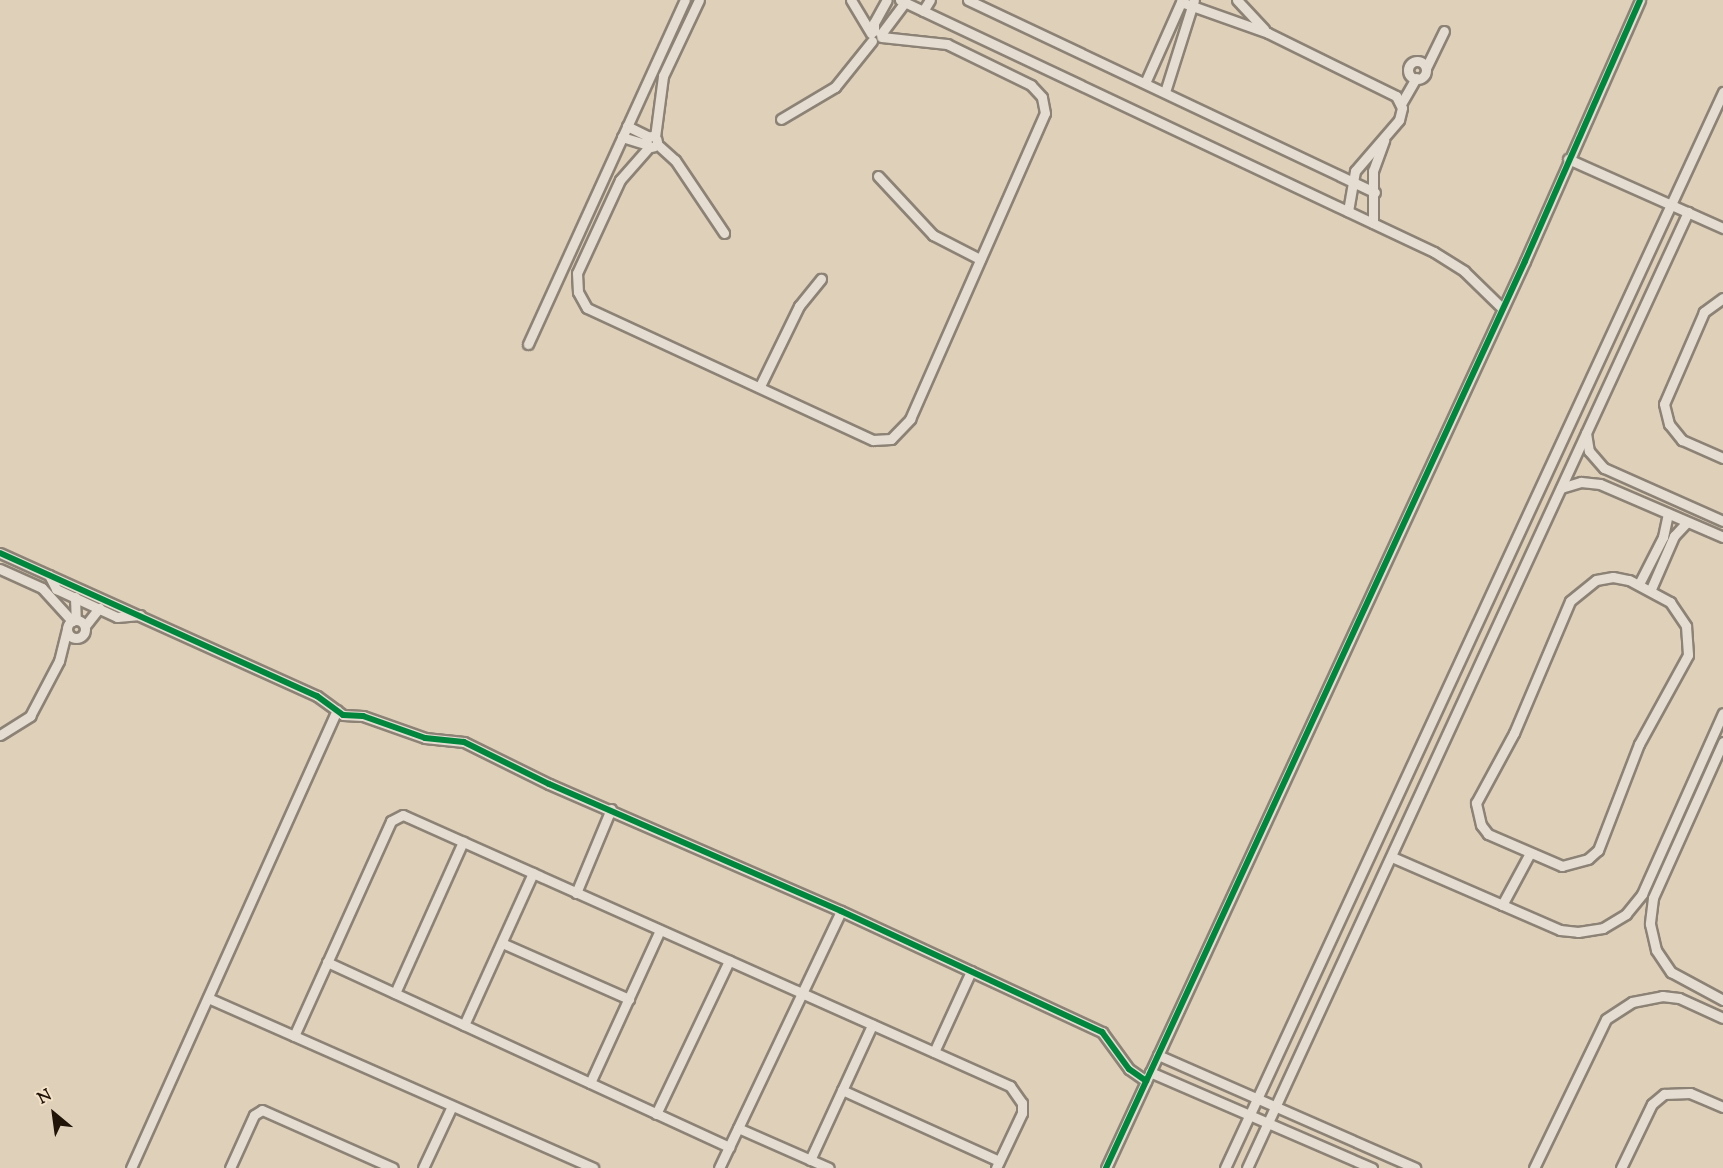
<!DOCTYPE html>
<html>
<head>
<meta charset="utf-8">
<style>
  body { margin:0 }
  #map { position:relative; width:1723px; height:1168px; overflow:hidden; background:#dfd0ba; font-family:"Sorts Mill Goudy",serif }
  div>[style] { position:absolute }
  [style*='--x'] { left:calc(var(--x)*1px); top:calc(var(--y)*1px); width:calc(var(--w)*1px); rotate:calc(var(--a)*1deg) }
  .roads { filter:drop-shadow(2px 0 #8c8275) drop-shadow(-2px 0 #8c8275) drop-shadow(0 2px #8c8275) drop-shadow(0 -2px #8c8275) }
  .minor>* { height:9px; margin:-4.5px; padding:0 4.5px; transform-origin:4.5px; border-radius:4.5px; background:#e5ddd2 }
  .minor>.ring { margin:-4.5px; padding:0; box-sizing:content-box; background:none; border:9px solid #e5ddd2; border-radius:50% }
  .cycleway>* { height:6px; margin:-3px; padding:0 3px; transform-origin:3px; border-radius:3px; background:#00873e }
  span { translate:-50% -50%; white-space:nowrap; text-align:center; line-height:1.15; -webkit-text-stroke:5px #f4e2c8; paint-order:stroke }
  .north { position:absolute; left:24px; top:1084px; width:60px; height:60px; -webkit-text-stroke:4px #f4e2c8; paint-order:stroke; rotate:331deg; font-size:16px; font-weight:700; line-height:24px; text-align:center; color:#201409 }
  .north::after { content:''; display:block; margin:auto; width:21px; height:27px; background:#201409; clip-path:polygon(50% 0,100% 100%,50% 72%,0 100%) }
</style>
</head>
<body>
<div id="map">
  <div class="roads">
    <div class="minor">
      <div style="--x:851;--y:0;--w:39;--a:59"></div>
      <div style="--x:900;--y:0;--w:590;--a:25.26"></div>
      <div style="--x:1434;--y:252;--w:36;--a:32"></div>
      <div style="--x:1464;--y:271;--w:53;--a:44.2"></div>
      <div style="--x:968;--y:0;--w:450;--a:25.3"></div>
      <div style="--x:1237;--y:0;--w:40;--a:47"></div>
      <div style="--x:1181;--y:2;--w:92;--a:19.6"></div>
      <div style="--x:1268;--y:33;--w:143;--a:26.2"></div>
      <div style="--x:1396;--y:96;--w:13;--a:63"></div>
      <div style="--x:1402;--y:108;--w:12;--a:104"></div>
      <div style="--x:1399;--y:120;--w:67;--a:130.8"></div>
      <div style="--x:1355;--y:171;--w:41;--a:99.9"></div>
      <div style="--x:923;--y:11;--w:13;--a:-58"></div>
      <div style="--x:874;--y:31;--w:8;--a:-90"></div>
      <div style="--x:874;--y:23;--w:26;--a:-61"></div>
      <div style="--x:881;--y:34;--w:40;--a:-53"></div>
      <div class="ring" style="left:1408px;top:61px;width:9px;height:9px"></div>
      <div style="--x:1426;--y:68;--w:41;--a:-64.1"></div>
      <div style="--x:1145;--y:83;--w:91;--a:-66"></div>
      <div style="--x:1165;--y:92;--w:96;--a:-72.5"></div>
      <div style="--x:1401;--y:104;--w:30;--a:-60"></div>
      <div style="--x:781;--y:119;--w:63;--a:-30.7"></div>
      <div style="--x:835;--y:87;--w:59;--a:-51.2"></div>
      <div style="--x:627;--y:126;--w:25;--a:26"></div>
      <div class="ring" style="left:646.5px;top:136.5px;width:2px;height:2px"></div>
      <div style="--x:622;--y:137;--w:27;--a:17"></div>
      <div style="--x:655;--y:137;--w:62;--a:-82.5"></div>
      <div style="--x:663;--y:76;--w:84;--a:-64.7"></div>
      <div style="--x:657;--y:144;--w:24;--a:42"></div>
      <div style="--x:675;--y:160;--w:88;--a:56.1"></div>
      <div style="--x:649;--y:147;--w:44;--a:131.3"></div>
      <div style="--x:620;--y:180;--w:102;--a:114.8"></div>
      <div style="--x:577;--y:273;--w:19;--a:87"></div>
      <div style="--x:578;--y:292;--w:18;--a:61"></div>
      <div style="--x:587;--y:308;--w:315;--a:24.8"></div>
      <div style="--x:873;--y:440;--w:18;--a:-3"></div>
      <div style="--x:891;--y:439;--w:28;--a:-46"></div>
      <div style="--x:910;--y:419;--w:334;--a:-66.2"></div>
      <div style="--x:1045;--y:113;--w:16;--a:-101"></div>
      <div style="--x:1042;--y:97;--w:16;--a:-133"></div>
      <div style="--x:1031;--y:85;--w:93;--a:-154"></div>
      <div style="--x:947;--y:44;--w:66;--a:-173.9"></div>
      <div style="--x:1568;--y:159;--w:170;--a:24"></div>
      <div style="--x:878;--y:176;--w:81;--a:47"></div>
      <div style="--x:933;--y:235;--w:53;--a:27.1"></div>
      <div style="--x:1373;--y:223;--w:52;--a:-90"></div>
      <div style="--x:1373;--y:171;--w:33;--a:-70"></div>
      <div style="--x:1723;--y:298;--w:24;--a:144"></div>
      <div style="--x:1704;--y:312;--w:100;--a:113.5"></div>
      <div style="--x:1664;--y:404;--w:21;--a:76"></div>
      <div style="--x:1669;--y:424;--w:21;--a:51"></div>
      <div style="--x:1682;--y:440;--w:45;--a:23.7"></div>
      <div style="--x:528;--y:344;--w:378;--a:-65.5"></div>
      <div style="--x:760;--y:386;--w:89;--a:-64"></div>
      <div style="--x:799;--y:306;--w:35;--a:-51"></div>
      <div style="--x:1586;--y:433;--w:18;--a:81"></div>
      <div style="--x:1589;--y:451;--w:23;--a:49"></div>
      <div style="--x:1604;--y:468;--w:130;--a:24"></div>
      <div style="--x:1561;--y:488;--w:21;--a:-17"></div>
      <div style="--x:1581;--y:482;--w:19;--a:6"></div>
      <div style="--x:1600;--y:484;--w:134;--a:23.3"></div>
      <div style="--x:0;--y:553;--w:348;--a:24.3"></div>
      <div style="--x:317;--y:696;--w:32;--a:36"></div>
      <div style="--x:343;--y:715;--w:20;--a:3"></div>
      <div style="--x:363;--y:716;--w:66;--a:19.5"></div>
      <div style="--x:425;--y:738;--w:39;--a:6"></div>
      <div style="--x:464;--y:742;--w:95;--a:26.3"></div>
      <div style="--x:549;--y:784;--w:318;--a:23.5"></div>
      <div style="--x:841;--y:911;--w:288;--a:24.9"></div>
      <div style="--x:1102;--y:1032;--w:46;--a:53.9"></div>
      <div style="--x:1129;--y:1069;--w:21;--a:35"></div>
      <div style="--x:0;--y:569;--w:46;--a:24.3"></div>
      <div style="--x:42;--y:588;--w:45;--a:47.7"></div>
      <div style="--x:49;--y:575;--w:16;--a:63"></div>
      <div style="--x:56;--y:589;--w:67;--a:24.7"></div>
      <div style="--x:117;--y:617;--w:23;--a:-5"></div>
      <div style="--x:1613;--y:577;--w:16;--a:11"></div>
      <div style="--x:1629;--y:580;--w:47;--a:28.2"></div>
      <div style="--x:1670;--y:602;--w:29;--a:56"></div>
      <div style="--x:1686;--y:626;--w:29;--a:86"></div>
      <div style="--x:1688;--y:655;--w:102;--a:118.8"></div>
      <div style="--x:1639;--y:744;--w:114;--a:111.1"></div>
      <div style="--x:1598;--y:850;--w:13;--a:138"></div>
      <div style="--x:1588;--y:859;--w:27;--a:165"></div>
      <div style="--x:1562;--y:866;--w:81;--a:-156.6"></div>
      <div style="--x:1488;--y:834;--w:11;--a:-128"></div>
      <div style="--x:1481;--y:825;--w:23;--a:-103"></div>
      <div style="--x:1476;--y:803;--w:80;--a:-61.5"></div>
      <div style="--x:1514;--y:733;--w:143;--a:-67"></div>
      <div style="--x:1570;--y:601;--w:33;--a:-39"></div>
      <div style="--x:1596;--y:580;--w:17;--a:-10"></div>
      <div style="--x:1639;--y:584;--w:53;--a:-62.9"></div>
      <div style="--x:1663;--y:537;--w:24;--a:-78"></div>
      <div style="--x:1651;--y:589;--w:58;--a:-66.5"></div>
      <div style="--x:1674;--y:536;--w:19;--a:-47"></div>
      <div style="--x:75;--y:597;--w:23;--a:88"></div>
      <div class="ring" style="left:67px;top:620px;width:9px;height:9px"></div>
      <div style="--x:85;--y:626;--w:23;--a:-52"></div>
      <div style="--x:0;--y:735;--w:36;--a:-32"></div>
      <div style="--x:30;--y:716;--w:62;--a:-62.2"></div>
      <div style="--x:59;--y:661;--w:33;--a:-76"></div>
      <div style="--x:1723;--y:742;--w:171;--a:114.2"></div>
      <div style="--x:1653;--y:898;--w:26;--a:97"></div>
      <div style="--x:1650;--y:924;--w:27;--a:77"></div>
      <div style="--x:1656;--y:950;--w:27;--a:56"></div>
      <div style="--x:1671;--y:972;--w:59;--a:28.3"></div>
      <div style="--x:1392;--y:857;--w:183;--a:23.5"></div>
      <div style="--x:1560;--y:930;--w:18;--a:6"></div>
      <div style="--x:1578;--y:932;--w:25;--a:-9"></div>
      <div style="--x:1603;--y:928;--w:27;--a:-31"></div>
      <div style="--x:1626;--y:914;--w:26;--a:-51"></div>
      <div style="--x:1642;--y:894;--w:198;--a:-65.9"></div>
      <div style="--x:576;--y:893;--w:91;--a:-67.4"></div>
      <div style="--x:1502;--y:905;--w:59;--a:-61.7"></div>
      <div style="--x:502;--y:943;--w:139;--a:23.8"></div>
      <div style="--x:327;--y:962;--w:443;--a:24.7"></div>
      <div style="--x:395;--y:993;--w:166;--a:-65.8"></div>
      <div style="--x:208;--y:998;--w:421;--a:23.8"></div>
      <div style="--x:464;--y:1025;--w:167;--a:-65.6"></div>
      <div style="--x:294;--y:1036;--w:236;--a:-65.7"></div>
      <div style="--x:391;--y:821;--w:13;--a:-27"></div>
      <div style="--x:403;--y:815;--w:665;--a:24.06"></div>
      <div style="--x:1010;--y:1086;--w:21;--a:55"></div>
      <div style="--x:1022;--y:1103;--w:10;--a:90"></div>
      <div style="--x:1022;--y:1113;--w:61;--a:115.3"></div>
      <div style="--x:934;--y:1052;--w:89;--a:-65.4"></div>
      <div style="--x:1158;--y:1055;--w:281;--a:23.7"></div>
      <div style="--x:1150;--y:1072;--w:242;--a:23.4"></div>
      <div style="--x:590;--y:1083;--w:168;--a:-65.4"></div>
      <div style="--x:842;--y:1090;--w:172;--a:24.3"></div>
      <div style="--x:656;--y:1114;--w:170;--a:-64.5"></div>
      <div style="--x:738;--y:1128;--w:99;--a:23.7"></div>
      <div style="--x:810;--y:1160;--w:149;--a:-65.3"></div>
      <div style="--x:131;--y:1168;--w:502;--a:-65.78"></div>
      <div style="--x:230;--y:1168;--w:58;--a:-65.6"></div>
      <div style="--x:254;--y:1115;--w:9;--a:-32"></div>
      <div style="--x:262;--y:1110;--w:143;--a:23.9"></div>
      <div style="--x:423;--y:1168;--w:68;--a:-64.9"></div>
      <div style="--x:719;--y:1168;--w:284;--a:-64.6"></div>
      <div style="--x:1106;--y:1168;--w:999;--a:-65.2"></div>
      <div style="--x:1525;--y:261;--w:285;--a:-66.2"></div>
      <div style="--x:1225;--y:1168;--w:1186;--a:-65.16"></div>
      <div style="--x:1247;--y:1168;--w:1053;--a:-65.24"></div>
      <div style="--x:1534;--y:1168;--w:165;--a:-64.2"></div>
      <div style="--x:1606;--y:1019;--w:31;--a:-33"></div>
      <div style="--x:1632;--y:1002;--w:31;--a:-11"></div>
      <div style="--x:1662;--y:996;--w:17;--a:7"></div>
      <div style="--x:1679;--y:998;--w:48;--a:24.4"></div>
      <div style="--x:1621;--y:1168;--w:71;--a:-64.2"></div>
      <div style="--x:1652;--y:1104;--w:16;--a:-40"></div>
      <div style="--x:1664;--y:1094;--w:26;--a:-2"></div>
      <div style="--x:1690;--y:1093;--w:36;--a:23"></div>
    </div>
  </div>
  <div class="cycleway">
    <div style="--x:0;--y:553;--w:348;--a:24.3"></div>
    <div style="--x:317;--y:696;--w:32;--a:36"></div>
    <div style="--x:343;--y:715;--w:20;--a:3"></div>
    <div style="--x:363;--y:716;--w:66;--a:19.5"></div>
    <div style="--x:425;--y:738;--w:39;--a:6"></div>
    <div style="--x:464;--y:742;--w:95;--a:26.3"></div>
    <div style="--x:549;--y:784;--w:318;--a:23.5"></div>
    <div style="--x:841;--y:911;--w:288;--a:24.9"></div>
    <div style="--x:1102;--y:1032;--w:46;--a:53.9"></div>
    <div style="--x:1129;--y:1069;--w:21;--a:35"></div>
    <div style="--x:1106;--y:1168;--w:999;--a:-65.2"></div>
    <div style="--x:1525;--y:261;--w:285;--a:-66.2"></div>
  </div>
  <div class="north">N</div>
</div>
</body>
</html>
